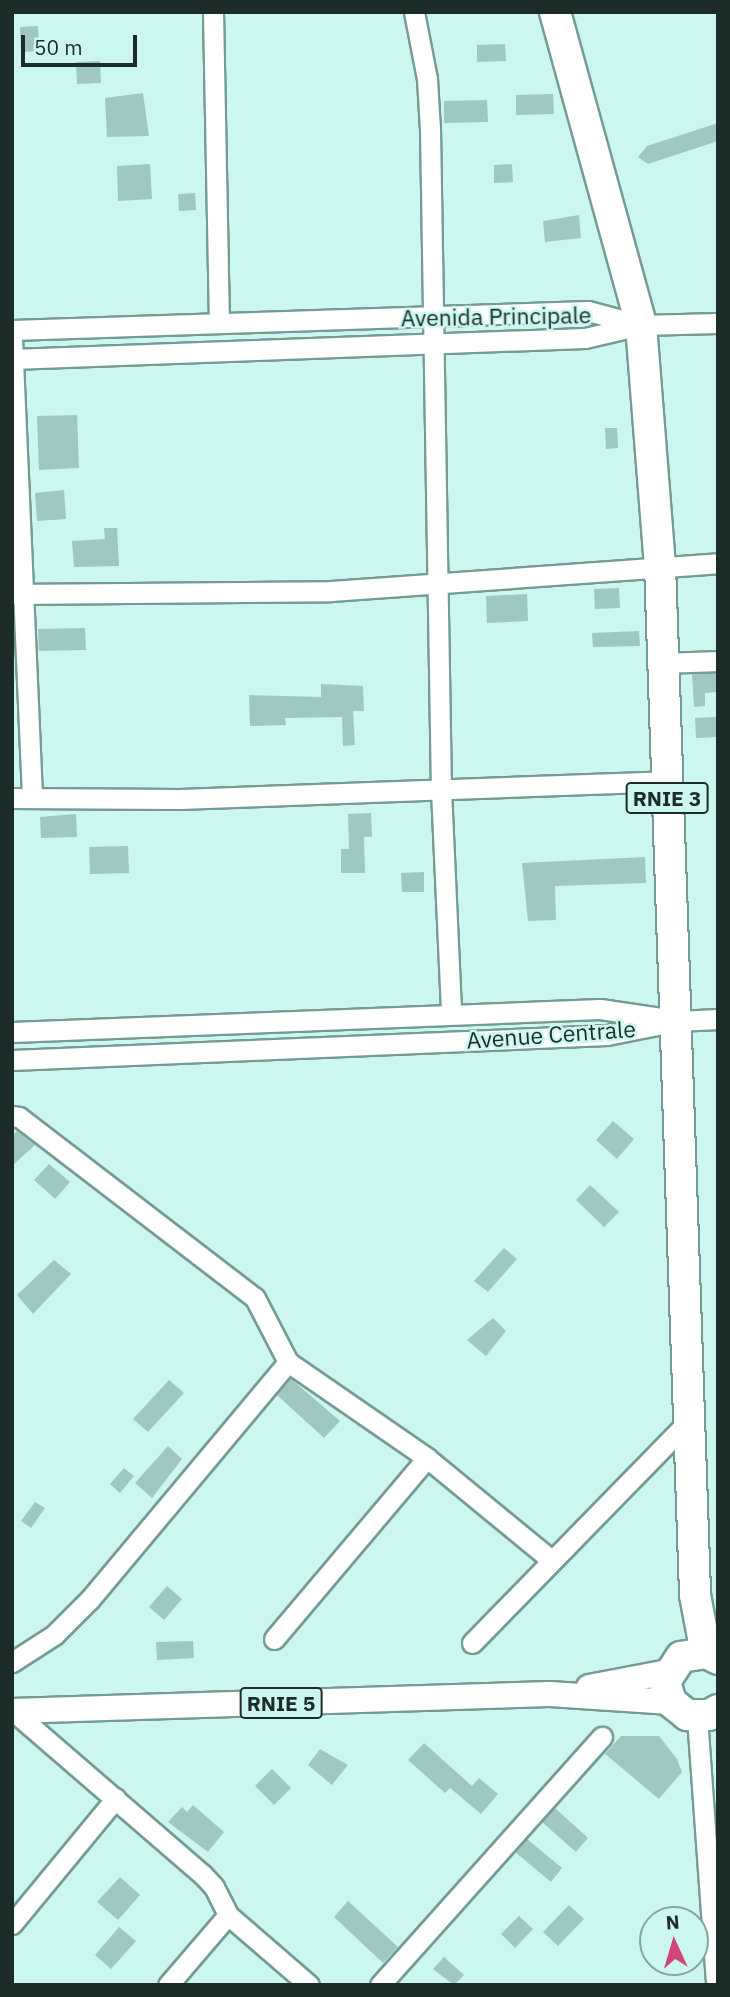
<!DOCTYPE html>
<html>
<head>
<meta charset="utf-8">
<style>
  body { margin:0 }
  #map { position:relative; width:730px; height:1997px; overflow:hidden; background:#ccf7f0; font-family:"IBM Plex Sans",sans-serif }
  div>[style] { position:absolute }
  [style*='--x'] { left:calc(var(--x)*1px); top:calc(var(--y)*1px); width:calc(var(--w)*1px); rotate:calc(var(--a)*1deg) }
  .building>* { inset:0; background:#9ec8c1 }
  .roads { filter:drop-shadow(2px 0 #749c95) drop-shadow(-2px 0 #749c95) drop-shadow(0 2px #749c95) drop-shadow(0 -2px #749c95) }
  .minor>* { height:19px; margin:-9.5px; padding:0 9.5px; transform-origin:9.5px; border-radius:9.5px; background:#fff }
  .major>* { height:24px; margin:-12px; padding:0 12px; transform-origin:12px; border-radius:12px; background:#fff }
  .highway>* { height:30px; margin:-15px; padding:0 15px; transform-origin:15px; border-radius:15px; background:#fff }
  span { translate:-50% -50%; white-space:nowrap; text-align:center; line-height:1.15; -webkit-text-stroke:5px #ccf7f0; paint-order:stroke }
  .shield-label span { padding:2px 5px; background:#ccf7f0; border:2px solid; border-radius:5px; -webkit-text-stroke-width:0 }
  .shield-label { font-size:21px; color:#1b2c29; font-weight:700 }
  .street-label { font-size:23px; color:#1b2c29 }
  .frame { position:absolute; inset:0; border:14px solid #1b2c29; pointer-events:none }
  .north { position:absolute; left:639px; top:1906px; width:70px; height:70px; box-sizing:border-box; background:#ccf7f0; border:2px solid #85a6a0; border-radius:50%; rotate:356deg; font-size:19px; font-weight:700; line-height:28px; text-align:center; color:#1b2c29 }
  .north::after { content:''; display:block; margin:auto; width:24px; height:32px; background:#d14578; clip-path:polygon(50% 0,100% 100%,50% 72%,0 100%) }
  .scale { position:absolute; left:21px; top:35px; width:116px; height:32px; box-sizing:border-box; border:4px solid #1b2c29; border-top:0; padding-left:9px; font-size:21px; line-height:24px; white-space:nowrap; color:#1b2c29; -webkit-text-stroke:5px #ccf7f0; paint-order:stroke }
</style>
</head>
<body>
<div id="map">
  <div class="building">
    <div style="clip-path:polygon(38px 26px,39px 51px,21px 52px,20px 27px)"></div>
    <div style="clip-path:polygon(505px 44px,506px 61px,477px 62px,477px 45px)"></div>
    <div style="clip-path:polygon(100px 61px,101px 83px,77px 84px,76px 62px)"></div>
    <div style="clip-path:polygon(143px 93px,149px 136px,107px 137px,105px 98px)"></div>
    <div style="clip-path:polygon(553px 94px,554px 114px,516px 115px,516px 95px)"></div>
    <div style="clip-path:polygon(487px 100px,488px 122px,444px 123px,444px 101px)"></div>
    <div style="clip-path:polygon(718px 123px,718px 141px,648px 164px,638px 157px,647px 146px)"></div>
    <div style="clip-path:polygon(150px 164px,152px 199px,118px 201px,117px 166px)"></div>
    <div style="clip-path:polygon(512px 164px,513px 182px,494px 183px,494px 165px)"></div>
    <div style="clip-path:polygon(195px 193px,196px 210px,179px 211px,178px 194px)"></div>
    <div style="clip-path:polygon(579px 215px,581px 238px,545px 242px,543px 221px)"></div>
    <div style="clip-path:polygon(77px 415px,79px 468px,39px 470px,37px 416px)"></div>
    <div style="clip-path:polygon(605px 428px,617px 428px,618px 448px,606px 449px)"></div>
    <div style="clip-path:polygon(64px 490px,66px 519px,37px 521px,35px 493px)"></div>
    <div style="clip-path:polygon(104px 528px,117px 528px,119px 566px,74px 567px,72px 541px,105px 539px)"></div>
    <div style="clip-path:polygon(619px 588px,620px 608px,595px 609px,594px 589px)"></div>
    <div style="clip-path:polygon(527px 594px,528px 621px,487px 623px,486px 596px)"></div>
    <div style="clip-path:polygon(85px 628px,86px 650px,39px 651px,38px 629px)"></div>
    <div style="clip-path:polygon(639px 631px,640px 646px,593px 647px,592px 633px)"></div>
    <div style="clip-path:polygon(718px 673px,718px 692px,705px 693px,705px 706px,694px 707px,692px 674px)"></div>
    <div style="clip-path:polygon(321px 684px,363px 686px,364px 711px,353px 711px,355px 745px,343px 746px,342px 717px,285px 718px,286px 725px,250px 726px,249px 695px,321px 697px)"></div>
    <div style="clip-path:polygon(716px 717px,718px 737px,696px 738px,695px 718px)"></div>
    <div style="clip-path:polygon(371px 813px,372px 837px,364px 837px,365px 873px,341px 873px,341px 849px,349px 849px,348px 814px)"></div>
    <div style="clip-path:polygon(76px 814px,77px 837px,41px 838px,40px 817px)"></div>
    <div style="clip-path:polygon(128px 846px,129px 873px,90px 874px,89px 847px)"></div>
    <div style="clip-path:polygon(645px 857px,646px 883px,555px 886px,556px 920px,528px 921px,522px 863px)"></div>
    <div style="clip-path:polygon(424px 872px,424px 892px,402px 892px,401px 873px)"></div>
    <div style="clip-path:polygon(613px 1121px,634px 1139px,617px 1159px,596px 1140px)"></div>
    <div style="clip-path:polygon(17px 1131px,35px 1145px,12px 1166px,12px 1136px)"></div>
    <div style="clip-path:polygon(49px 1164px,70px 1182px,55px 1199px,34px 1180px)"></div>
    <div style="clip-path:polygon(590px 1185px,619px 1212px,604px 1227px,576px 1200px)"></div>
    <div style="clip-path:polygon(504px 1248px,517px 1259px,488px 1292px,474px 1281px)"></div>
    <div style="clip-path:polygon(54px 1260px,71px 1274px,33px 1314px,17px 1295px)"></div>
    <div style="clip-path:polygon(493px 1318px,506px 1331px,486px 1356px,467px 1340px)"></div>
    <div style="clip-path:polygon(291px 1379px,340px 1421px,324px 1438px,277px 1395px)"></div>
    <div style="clip-path:polygon(169px 1380px,184px 1393px,148px 1432px,133px 1419px)"></div>
    <div style="clip-path:polygon(168px 1446px,182px 1459px,152px 1498px,135px 1483px)"></div>
    <div style="clip-path:polygon(124px 1468px,134px 1476px,120px 1493px,110px 1484px)"></div>
    <div style="clip-path:polygon(35px 1502px,45px 1508px,31px 1528px,21px 1521px)"></div>
    <div style="clip-path:polygon(167px 1586px,182px 1599px,164px 1620px,149px 1607px)"></div>
    <div style="clip-path:polygon(193px 1641px,194px 1658px,157px 1660px,156px 1642px)"></div>
    <div style="clip-path:polygon(621px 1736px,659px 1736px,677px 1759px,682px 1772px,659px 1799px,605px 1754px)"></div>
    <div style="clip-path:polygon(424px 1743px,472px 1786px,479px 1778px,498px 1794px,481px 1814px,450px 1788px,445px 1793px,408px 1760px)"></div>
    <div style="clip-path:polygon(320px 1749px,348px 1765px,332px 1785px,308px 1765px)"></div>
    <div style="clip-path:polygon(272px 1769px,291px 1788px,274px 1805px,255px 1786px)"></div>
    <div style="clip-path:polygon(193px 1805px,224px 1832px,208px 1852px,168px 1822px,182px 1807px,187px 1812px)"></div>
    <div style="clip-path:polygon(555px 1808px,588px 1838px,576px 1852px,542px 1822px)"></div>
    <div style="clip-path:polygon(527px 1839px,562px 1868px,551px 1882px,515px 1852px)"></div>
    <div style="clip-path:polygon(120px 1877px,140px 1895px,118px 1920px,97px 1902px)"></div>
    <div style="clip-path:polygon(348px 1901px,398px 1947px,383px 1963px,334px 1917px)"></div>
    <div style="clip-path:polygon(569px 1905px,584px 1919px,558px 1946px,543px 1932px)"></div>
    <div style="clip-path:polygon(519px 1916px,533px 1929px,515px 1948px,501px 1934px)"></div>
    <div style="clip-path:polygon(119px 1927px,136px 1941px,111px 1969px,95px 1955px)"></div>
    <div style="clip-path:polygon(444px 1957px,464px 1975px,454px 1985px,433px 1969px)"></div>
  </div>
  <div class="roads">
    <div class="minor">
      <div style="--x:213;--y:12;--w:311;--a:88.9"></div>
      <div style="--x:414;--y:12;--w:68;--a:79"></div>
      <div style="--x:427;--y:79;--w:50;--a:86.6"></div>
      <div style="--x:430;--y:129;--w:661;--a:89.05"></div>
      <div style="--x:441;--y:790;--w:224;--a:87.4"></div>
      <div style="--x:12;--y:330;--w:576;--a:-1.89"></div>
      <div style="--x:588;--y:311;--w:51;--a:14.9"></div>
      <div style="--x:12;--y:338;--w:460;--a:87.5"></div>
      <div style="--x:12;--y:359;--w:573;--a:-2.1"></div>
      <div style="--x:585;--y:338;--w:57;--a:-13.1"></div>
      <div style="--x:641;--y:325;--w:77;--a:-1.5"></div>
      <div style="--x:12;--y:594;--w:319;--a:-0.5"></div>
      <div style="--x:331;--y:591;--w:388;--a:-4.1"></div>
      <div style="--x:663;--y:663;--w:55;--a:-2.1"></div>
      <div style="--x:12;--y:798;--w:168;--a:0.3"></div>
      <div style="--x:180;--y:799;--w:486;--a:-2.1"></div>
      <div style="--x:12;--y:1032;--w:588;--a:-2.24"></div>
      <div style="--x:600;--y:1009;--w:63;--a:8.3"></div>
      <div style="--x:12;--y:1060;--w:596;--a:-2.41"></div>
      <div style="--x:607;--y:1035;--w:71;--a:-11.3"></div>
      <div style="--x:677;--y:1021;--w:41;--a:-2.8"></div>
      <div style="--x:12;--y:1116;--w:7;--a:8"></div>
      <div style="--x:19;--y:1117;--w:297;--a:37.5"></div>
      <div style="--x:255;--y:1298;--w:72;--a:62.7"></div>
      <div style="--x:288;--y:1362;--w:169;--a:34.6"></div>
      <div style="--x:427;--y:1458;--w:159;--a:39.4"></div>
      <div style="--x:274;--y:1639;--w:237;--a:-49.8"></div>
      <div style="--x:472;--y:1643;--w:308;--a:-45.7"></div>
      <div style="--x:12;--y:1662;--w:50;--a:-32.7"></div>
      <div style="--x:54;--y:1635;--w:51;--a:-45"></div>
      <div style="--x:90;--y:1599;--w:309;--a:-50.1"></div>
      <div style="--x:13;--y:1711;--w:251;--a:40.8"></div>
      <div style="--x:203;--y:1875;--w:16;--a:47"></div>
      <div style="--x:214;--y:1887;--w:31;--a:63"></div>
      <div style="--x:228;--y:1915;--w:107;--a:40.8"></div>
      <div style="--x:697;--y:1717;--w:269;--a:85.9"></div>
      <div style="--x:12;--y:1924;--w:163;--a:-50.5"></div>
      <div style="--x:168;--y:1985;--w:92;--a:-49.4"></div>
      <div style="--x:380;--y:1985;--w:333;--a:-48.2"></div>
    </div>
    <div class="major">
      <div style="--x:589;--y:1687;--w:80;--a:-10.8"></div>
      <div style="--x:12;--y:1711;--w:538;--a:-1.81"></div>
      <div style="--x:550;--y:1694;--w:121;--a:3.8"></div>
    </div>
    <div class="highway">
      <div style="--x:555;--y:12;--w:325;--a:74.6"></div>
      <div style="--x:641;--y:325;--w:241;--a:85.5"></div>
      <div style="--x:660;--y:565;--w:1031;--a:88.05"></div>
      <div style="--x:695;--y:1595;--w:59;--a:79.3"></div>
      <div style="--x:718;--y:1659;--w:13;--a:-153"></div>
      <div style="--x:706;--y:1653;--w:25;--a:171"></div>
      <div style="--x:681;--y:1657;--w:30;--a:123"></div>
      <div style="--x:665;--y:1682;--w:21;--a:73"></div>
      <div style="--x:671;--y:1702;--w:21;--a:39"></div>
      <div style="--x:687;--y:1715;--w:22;--a:0"></div>
      <div style="--x:709;--y:1715;--w:10;--a:-29"></div>
    </div>
  </div>
  <div class="shield-label">
    <span style="left:667px;top:798px">RNIE 3</span>
    <span style="left:281px;top:1703px">RNIE 5</span>
  </div>
  <div class="street-label">
    <span style="left:496px;top:316px;rotate:-1deg">Avenida Principale</span>
    <span style="left:551px;top:1034px;rotate:-4deg">Avenue Centrale</span>
  </div>
  <div class="frame"></div>
  <div class="north">N</div>
  <div class="scale">50 m</div>
</div>
</body>
</html>
